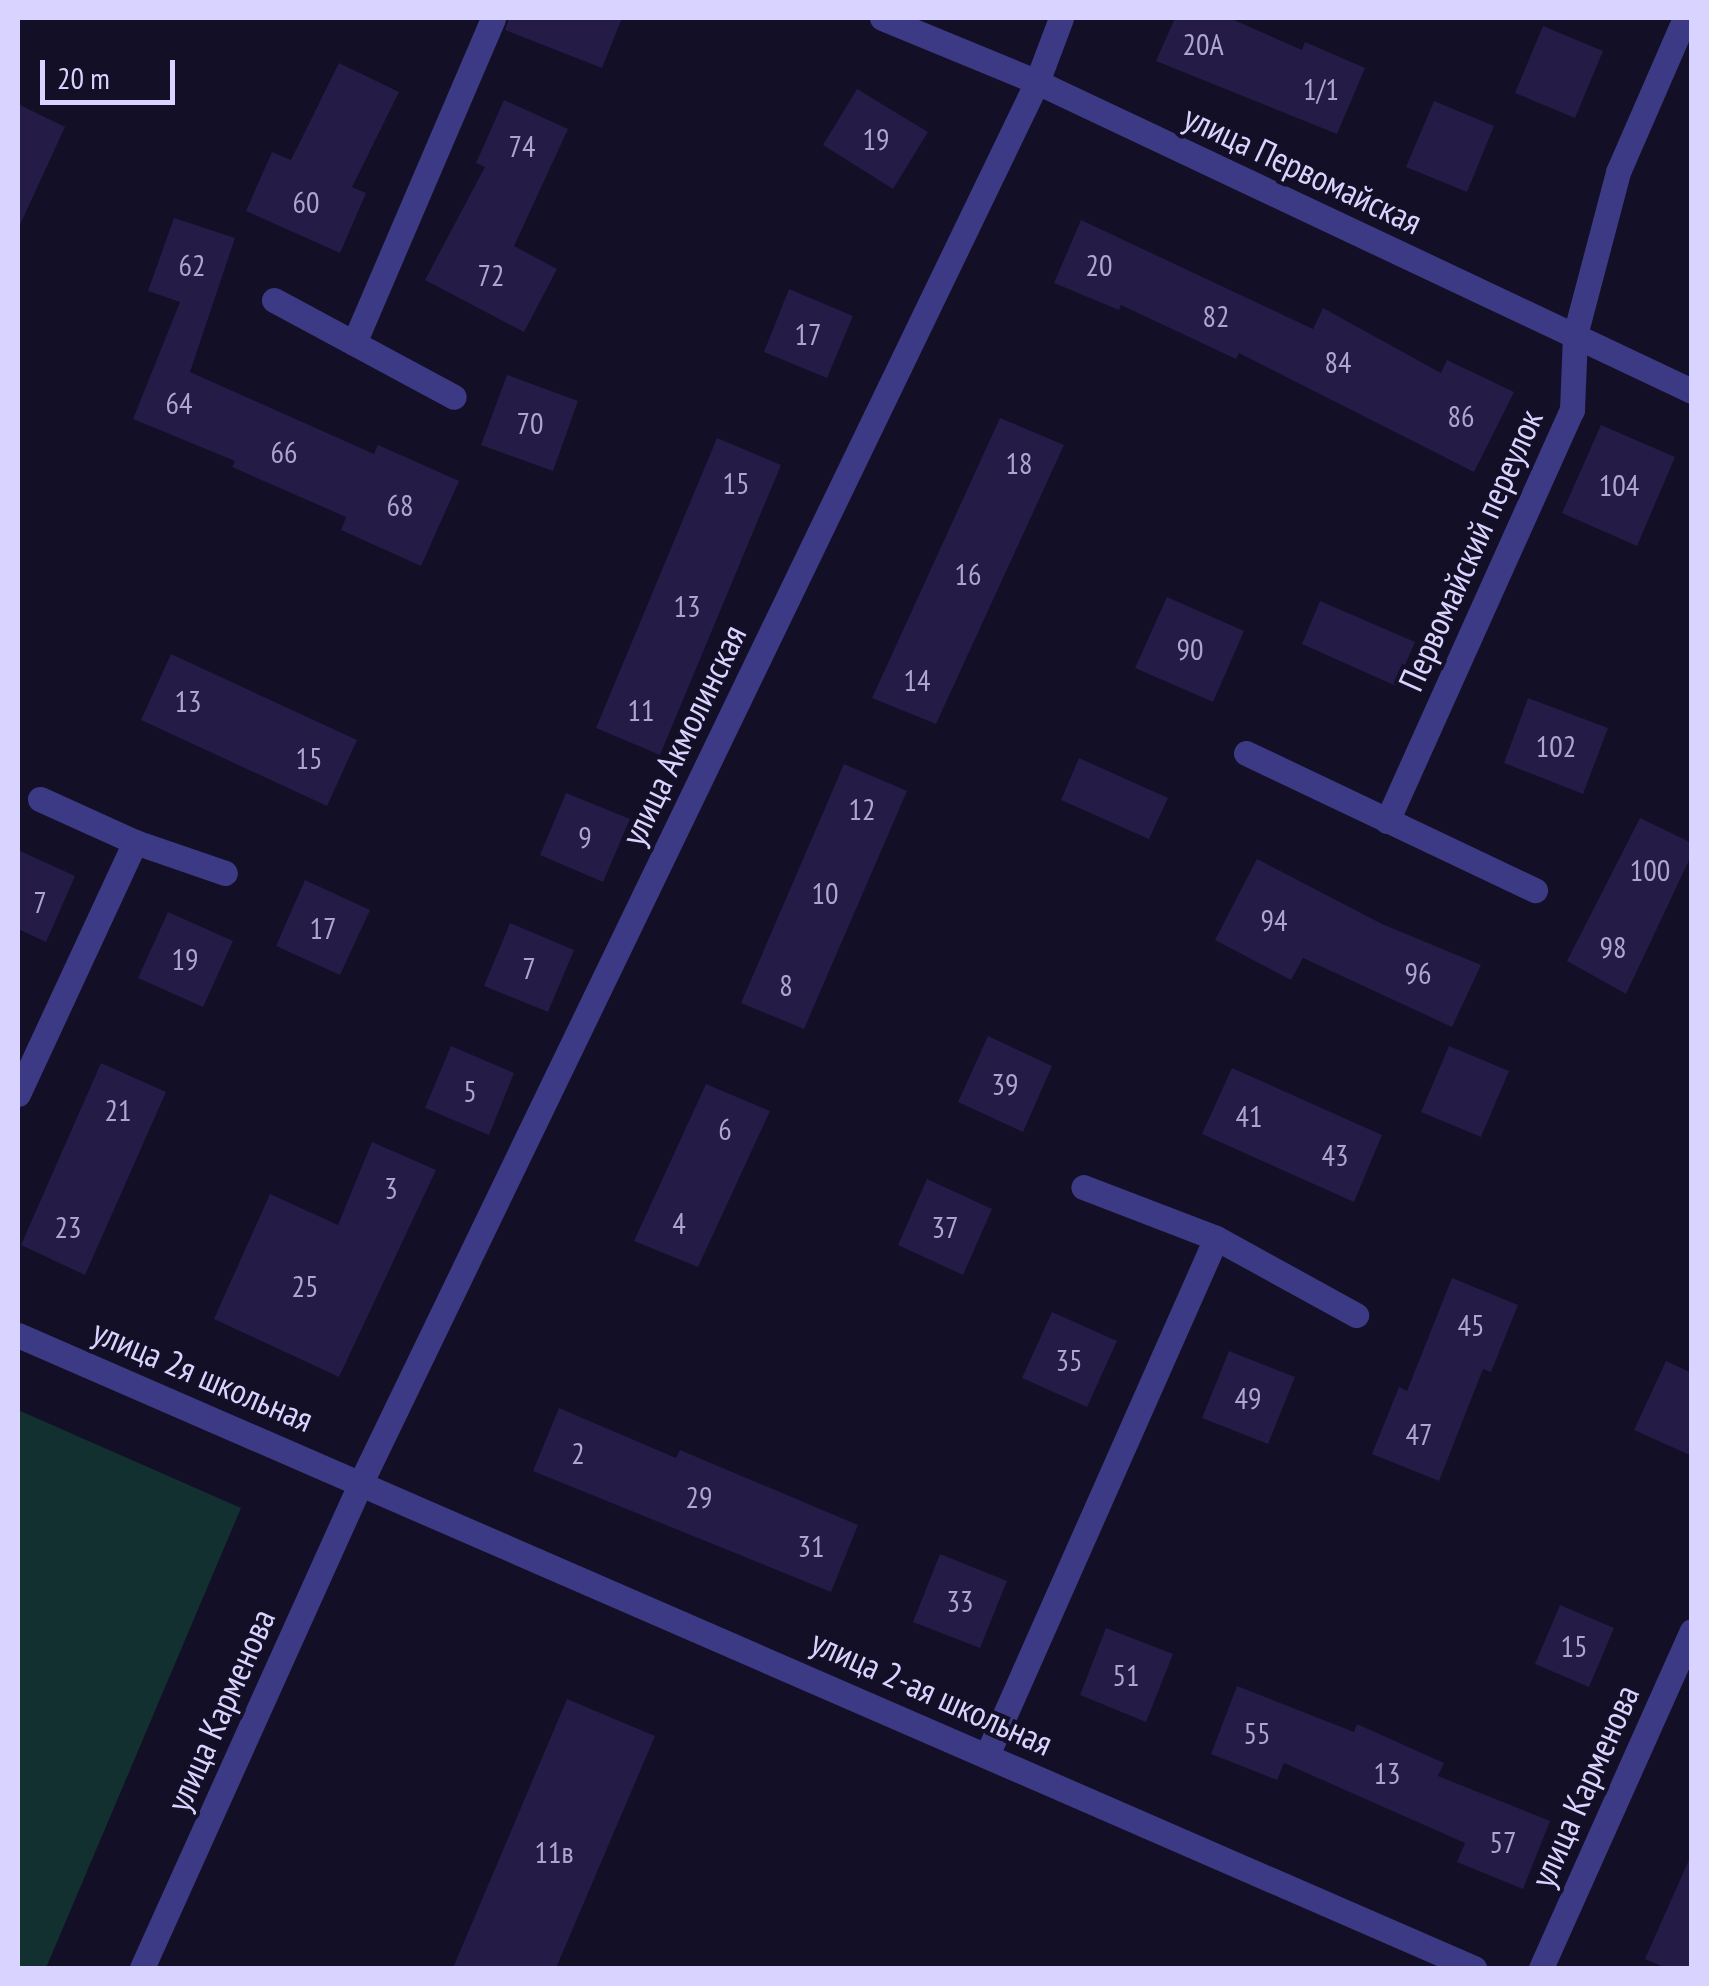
<!DOCTYPE html>
<html>
<head>
<meta charset="utf-8">
<style>
  body { margin:0 }
  #map { position:relative; width:1709px; height:1986px; overflow:hidden; background:#130f26; font-family:"PT Sans Narrow",sans-serif }
  div>[style] { position:absolute }
  [style*='--x'] { left:calc(var(--x)*1px); top:calc(var(--y)*1px); width:calc(var(--w)*1px); rotate:calc(var(--a)*1deg) }
  .green>* { inset:0; background:#12302f }
  .building>* { inset:0; background:#241b47 }
  .minor>* { height:25px; margin:-12.5px; padding:0 12.5px; transform-origin:12.5px; border-radius:12.5px; background:#3d3a85 }
  span { translate:-50% -50%; white-space:nowrap; text-align:center; line-height:1.15; -webkit-text-stroke:8px #130f26; paint-order:stroke }
  .number-label { font-size:30px; color:#aca6d1 }
  .number-label span { -webkit-text-stroke-width:0 }
  .street-label { font-size:35px; color:#d9d4ff }
  .frame { position:absolute; inset:0; border:20px solid #d9d4ff; pointer-events:none }
  .scale { position:absolute; left:40px; top:60px; width:135px; height:45px; box-sizing:border-box; border:5px solid #d9d4ff; border-top:0; padding-left:12px; font-size:30px; line-height:35px; white-space:nowrap; color:#d9d4ff; -webkit-text-stroke:8px #130f26; paint-order:stroke }
</style>
</head>
<body>
<div id="map">
  <div class="green">
    <div style="clip-path:polygon(18px 1410px,241px 1508px,46px 1968px,18px 1968px)"></div>
  </div>
  <div class="building">
    <div style="clip-path:polygon(509px 18px,622px 18px,602px 68px,505px 30px)"></div>
    <div style="clip-path:polygon(1175px 18px,1229px 18px,1302px 50px,1305px 42px,1365px 68px,1337px 134px,1156px 61px)"></div>
    <div style="clip-path:polygon(1543px 26px,1603px 51px,1575px 118px,1515px 93px)"></div>
    <div style="clip-path:polygon(339px 63px,399px 92px,352px 187px,366px 193px,340px 253px,246px 211px,272px 152px,291px 160px)"></div>
    <div style="clip-path:polygon(857px 89px,928px 132px,893px 189px,823px 145px)"></div>
    <div style="clip-path:polygon(504px 100px,568px 129px,514px 246px,557px 269px,524px 332px,425px 280px,485px 167px,476px 163px)"></div>
    <div style="clip-path:polygon(1434px 101px,1494px 126px,1467px 192px,1406px 167px)"></div>
    <div style="clip-path:polygon(18px 104px,65px 127px,18px 229px)"></div>
    <div style="clip-path:polygon(174px 218px,235px 238px,190px 372px,374px 454px,378px 445px,459px 481px,421px 566px,341px 530px,346px 517px,232px 467px,235px 461px,133px 419px,180px 302px,148px 291px)"></div>
    <div style="clip-path:polygon(1081px 220px,1313px 329px,1323px 308px,1441px 373px,1447px 360px,1514px 392px,1474px 472px,1239px 353px,1236px 359px,1121px 305px,1119px 310px,1054px 283px)"></div>
    <div style="clip-path:polygon(789px 289px,853px 316px,827px 378px,764px 352px)"></div>
    <div style="clip-path:polygon(507px 375px,578px 401px,553px 471px,481px 445px)"></div>
    <div style="clip-path:polygon(1000px 418px,1064px 445px,936px 724px,872px 698px)"></div>
    <div style="clip-path:polygon(1601px 425px,1675px 457px,1637px 546px,1562px 513px)"></div>
    <div style="clip-path:polygon(717px 438px,781px 465px,660px 755px,596px 728px)"></div>
    <div style="clip-path:polygon(1167px 597px,1244px 631px,1213px 702px,1135px 668px)"></div>
    <div style="clip-path:polygon(1320px 601px,1415px 642px,1396px 686px,1302px 644px)"></div>
    <div style="clip-path:polygon(171px 654px,357px 740px,327px 806px,141px 720px)"></div>
    <div style="clip-path:polygon(1528px 698px,1608px 728px,1583px 794px,1504px 763px)"></div>
    <div style="clip-path:polygon(1079px 758px,1168px 798px,1149px 839px,1061px 800px)"></div>
    <div style="clip-path:polygon(844px 764px,907px 791px,804px 1029px,741px 1003px)"></div>
    <div style="clip-path:polygon(566px 793px,630px 819px,603px 882px,540px 855px)"></div>
    <div style="clip-path:polygon(1640px 818px,1692px 843px,1692px 854px,1626px 994px,1567px 961px)"></div>
    <div style="clip-path:polygon(18px 850px,75px 876px,46px 942px,18px 929px)"></div>
    <div style="clip-path:polygon(1257px 859px,1382px 924px,1481px 965px,1452px 1027px,1303px 958px,1291px 980px,1215px 940px)"></div>
    <div style="clip-path:polygon(305px 880px,370px 910px,340px 975px,276px 946px)"></div>
    <div style="clip-path:polygon(168px 912px,233px 941px,203px 1007px,138px 978px)"></div>
    <div style="clip-path:polygon(510px 923px,574px 950px,548px 1012px,484px 986px)"></div>
    <div style="clip-path:polygon(988px 1036px,1052px 1066px,1023px 1132px,958px 1102px)"></div>
    <div style="clip-path:polygon(451px 1046px,514px 1073px,489px 1135px,425px 1108px)"></div>
    <div style="clip-path:polygon(1449px 1046px,1509px 1071px,1481px 1137px,1421px 1112px)"></div>
    <div style="clip-path:polygon(101px 1063px,166px 1092px,85px 1275px,21px 1245px)"></div>
    <div style="clip-path:polygon(1232px 1068px,1382px 1135px,1354px 1202px,1202px 1134px)"></div>
    <div style="clip-path:polygon(706px 1084px,770px 1111px,698px 1267px,634px 1241px)"></div>
    <div style="clip-path:polygon(372px 1142px,436px 1170px,339px 1377px,214px 1319px,270px 1194px,338px 1225px)"></div>
    <div style="clip-path:polygon(927px 1179px,992px 1209px,963px 1275px,898px 1245px)"></div>
    <div style="clip-path:polygon(1452px 1278px,1518px 1305px,1491px 1372px,1483px 1369px,1439px 1481px,1372px 1454px,1399px 1387px,1407px 1391px)"></div>
    <div style="clip-path:polygon(1052px 1312px,1117px 1341px,1087px 1407px,1022px 1378px)"></div>
    <div style="clip-path:polygon(1229px 1351px,1295px 1377px,1268px 1444px,1202px 1418px)"></div>
    <div style="clip-path:polygon(1666px 1361px,1692px 1373px,1692px 1456px,1634px 1430px)"></div>
    <div style="clip-path:polygon(559px 1408px,676px 1458px,680px 1450px,858px 1525px,831px 1592px,533px 1471px)"></div>
    <div style="clip-path:polygon(940px 1554px,1007px 1581px,980px 1648px,913px 1622px)"></div>
    <div style="clip-path:polygon(1560px 1605px,1614px 1628px,1589px 1687px,1535px 1664px)"></div>
    <div style="clip-path:polygon(1106px 1628px,1173px 1654px,1146px 1722px,1080px 1695px)"></div>
    <div style="clip-path:polygon(1237px 1686px,1354px 1732px,1357px 1724px,1444px 1763px,1438px 1776px,1550px 1821px,1523px 1889px,1457px 1862px,1465px 1843px,1284px 1763px,1277px 1780px,1211px 1754px)"></div>
    <div style="clip-path:polygon(567px 1699px,655px 1736px,556px 1968px,453px 1968px)"></div>
    <div style="clip-path:polygon(1692px 1853px,1692px 1968px,1666px 1968px,1645px 1959px)"></div>
  </div>
  <div class="minor">
    <div style="--x:882;--y:18;--w:168;--a:22.4"></div>
    <div style="--x:1037;--y:82;--w:724;--a:25.26"></div>
    <div style="--x:274;--y:300;--w:204;--a:28.3"></div>
    <div style="--x:354;--y:343;--w:353;--a:-66.8"></div>
    <div style="--x:1246;--y:753;--w:320;--a:25.4"></div>
    <div style="--x:40;--y:799;--w:104;--a:24.4"></div>
    <div style="--x:1387;--y:821;--w:451;--a:-65.8"></div>
    <div style="--x:1572;--y:410;--w:75;--a:-87.7"></div>
    <div style="--x:1575;--y:335;--w:169;--a:-75.2"></div>
    <div style="--x:1618;--y:172;--w:168;--a:-66.5"></div>
    <div style="--x:18;--y:1094;--w:278;--a:-65.1"></div>
    <div style="--x:135;--y:842;--w:95;--a:19"></div>
    <div style="--x:1216;--y:1238;--w:160;--a:28.8"></div>
    <div style="--x:18;--y:1335;--w:1588;--a:23.5"></div>
    <div style="--x:987;--y:1755;--w:565;--a:-66.11"></div>
    <div style="--x:1216;--y:1238;--w:142;--a:-159"></div>
    <div style="--x:142;--y:1968;--w:535;--a:-65.73"></div>
    <div style="--x:362;--y:1480;--w:1552;--a:-64.23"></div>
    <div style="--x:1037;--y:82;--w:68;--a:-69.4"></div>
    <div style="--x:1541;--y:1968;--w:369;--a:-65.9"></div>
  </div>
  <div class="number-label">
    <span style="left:1203px;top:44px">20А</span>
    <span style="left:1321px;top:89px">1/1</span>
    <span style="left:876px;top:139px">19</span>
    <span style="left:522px;top:146px">74</span>
    <span style="left:306px;top:202px">60</span>
    <span style="left:192px;top:265px">62</span>
    <span style="left:1099px;top:265px">20</span>
    <span style="left:491px;top:275px">72</span>
    <span style="left:1216px;top:316px">82</span>
    <span style="left:808px;top:334px">17</span>
    <span style="left:1338px;top:362px">84</span>
    <span style="left:179px;top:403px">64</span>
    <span style="left:1461px;top:416px">86</span>
    <span style="left:530px;top:423px">70</span>
    <span style="left:284px;top:452px">66</span>
    <span style="left:1019px;top:463px">18</span>
    <span style="left:736px;top:483px">15</span>
    <span style="left:1619px;top:485px">104</span>
    <span style="left:400px;top:505px">68</span>
    <span style="left:968px;top:574px">16</span>
    <span style="left:687px;top:606px">13</span>
    <span style="left:1190px;top:649px">90</span>
    <span style="left:917px;top:680px">14</span>
    <span style="left:188px;top:701px">13</span>
    <span style="left:641px;top:710px">11</span>
    <span style="left:1556px;top:746px">102</span>
    <span style="left:309px;top:758px">15</span>
    <span style="left:862px;top:809px">12</span>
    <span style="left:585px;top:837px">9</span>
    <span style="left:1650px;top:870px">100</span>
    <span style="left:825px;top:893px">10</span>
    <span style="left:40px;top:902px">7</span>
    <span style="left:1274px;top:920px">94</span>
    <span style="left:323px;top:928px">17</span>
    <span style="left:1613px;top:947px">98</span>
    <span style="left:185px;top:959px">19</span>
    <span style="left:529px;top:968px">7</span>
    <span style="left:1418px;top:973px">96</span>
    <span style="left:786px;top:985px">8</span>
    <span style="left:1005px;top:1084px">39</span>
    <span style="left:470px;top:1091px">5</span>
    <span style="left:118px;top:1110px">21</span>
    <span style="left:1249px;top:1116px">41</span>
    <span style="left:725px;top:1129px">6</span>
    <span style="left:1335px;top:1155px">43</span>
    <span style="left:391px;top:1188px">3</span>
    <span style="left:679px;top:1223px">4</span>
    <span style="left:68px;top:1227px">23</span>
    <span style="left:945px;top:1227px">37</span>
    <span style="left:305px;top:1286px">25</span>
    <span style="left:1471px;top:1325px">45</span>
    <span style="left:1069px;top:1360px">35</span>
    <span style="left:1248px;top:1398px">49</span>
    <span style="left:1419px;top:1434px">47</span>
    <span style="left:578px;top:1453px">2</span>
    <span style="left:699px;top:1497px">29</span>
    <span style="left:811px;top:1546px">31</span>
    <span style="left:960px;top:1601px">33</span>
    <span style="left:1574px;top:1646px">15</span>
    <span style="left:1126px;top:1675px">51</span>
    <span style="left:1257px;top:1733px">55</span>
    <span style="left:1387px;top:1773px">13</span>
    <span style="left:1503px;top:1842px">57</span>
    <span style="left:554px;top:1852px">11в</span>
  </div>
  <div class="street-label">
    <span style="left:1303px;top:169px;rotate:25deg">улица Первомайская</span>
    <span style="left:1470px;top:550px;rotate:-66deg">Первомайский переулок</span>
    <span style="left:683px;top:735px;rotate:-64deg">улица Акмолинская</span>
    <span style="left:203px;top:1375px;rotate:23deg">улица 2я школьная</span>
    <span style="left:932px;top:1692px;rotate:24deg">улица 2-ая школьная</span>
    <span style="left:220px;top:1710px;rotate:-66deg">улица Карменова</span>
    <span style="left:1584px;top:1786px;rotate:-66deg">улица Карменова</span>
  </div>
  <div class="frame"></div>
  <div class="scale">20 m</div>
</div>
</body>
</html>
